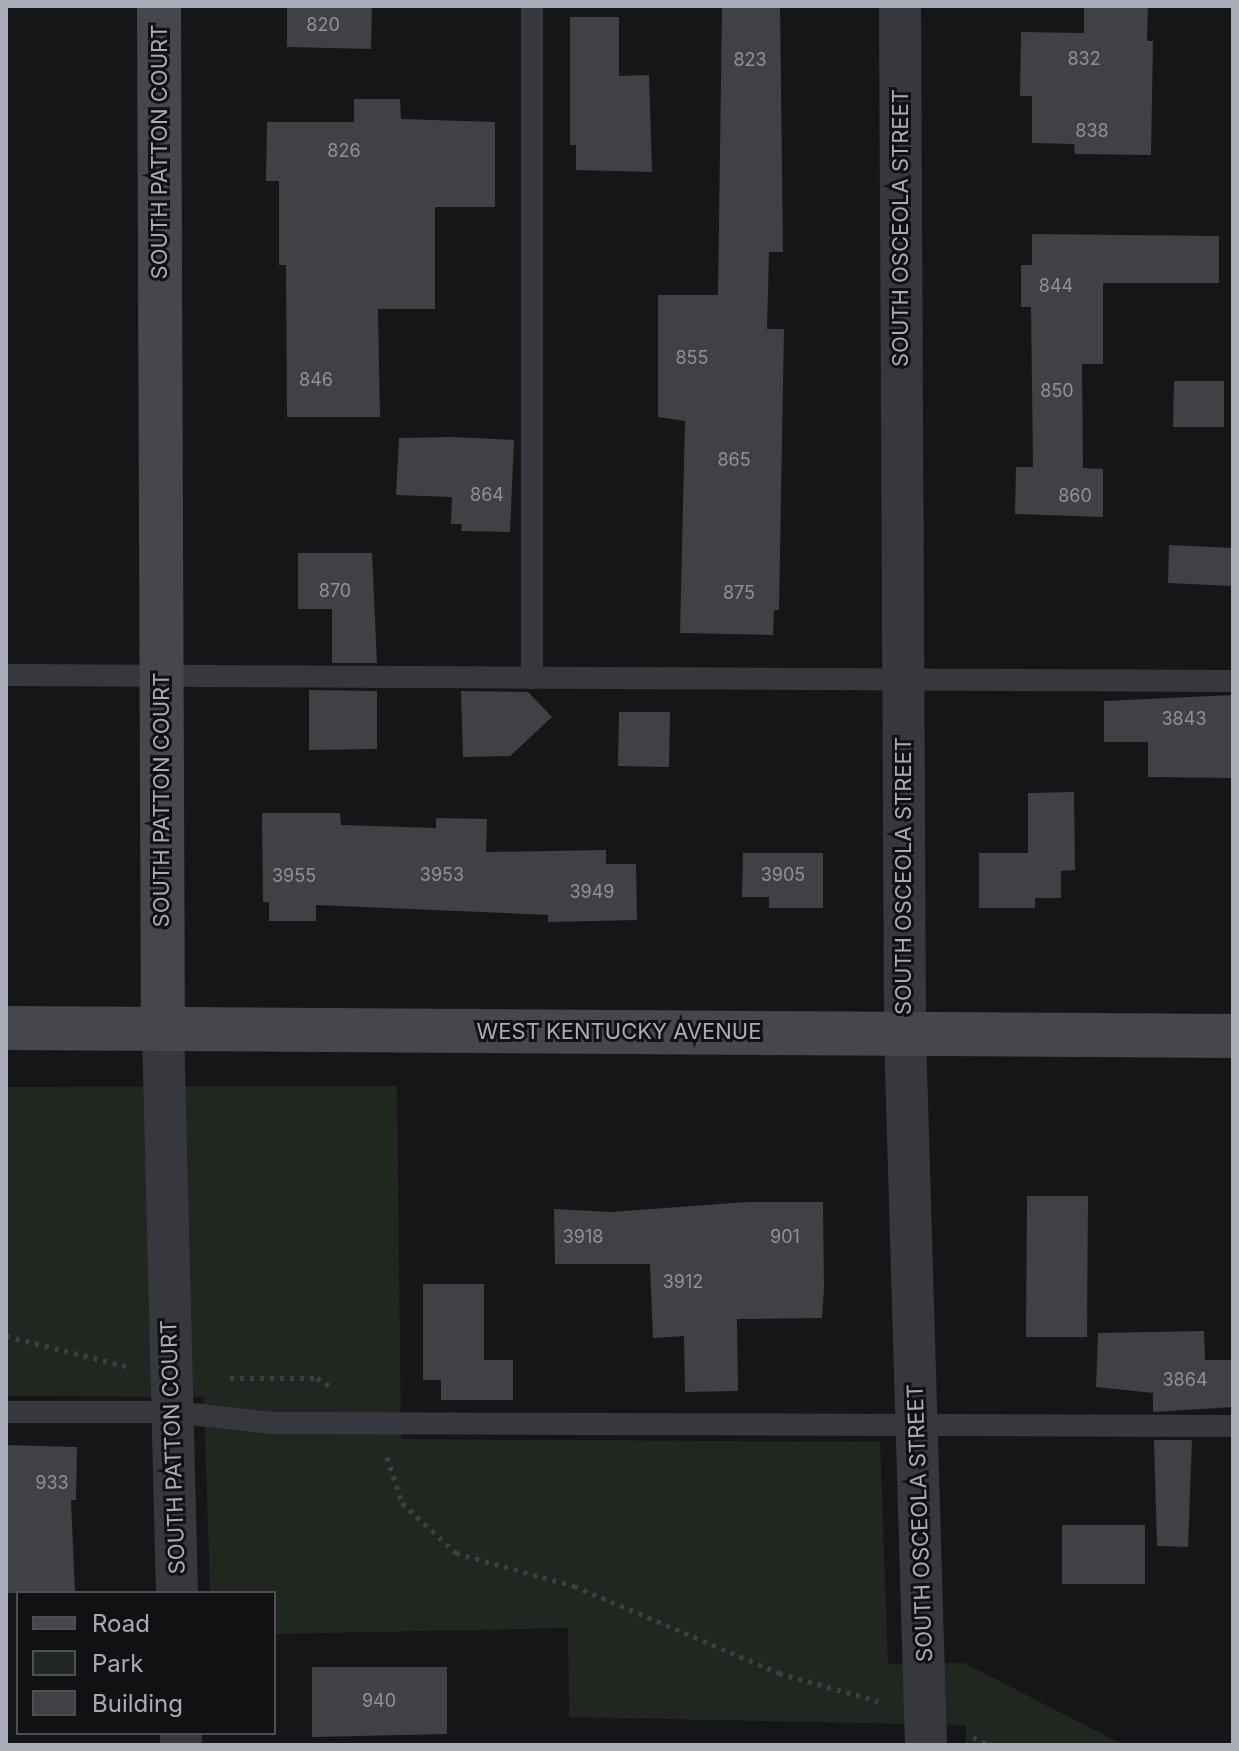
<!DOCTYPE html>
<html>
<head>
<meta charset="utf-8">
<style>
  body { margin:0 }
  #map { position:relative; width:1239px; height:1751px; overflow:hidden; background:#161618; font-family:Inter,sans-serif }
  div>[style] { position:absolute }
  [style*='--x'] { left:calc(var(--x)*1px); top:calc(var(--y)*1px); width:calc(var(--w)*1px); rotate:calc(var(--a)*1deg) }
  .green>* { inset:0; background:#202721 }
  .building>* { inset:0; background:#404145 }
  .path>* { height:5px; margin-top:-2.5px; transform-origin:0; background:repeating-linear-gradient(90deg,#3d3f43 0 4px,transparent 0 10px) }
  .lane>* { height:22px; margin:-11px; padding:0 11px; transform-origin:11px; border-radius:11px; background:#37383d }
  .street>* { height:42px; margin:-21px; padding:0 21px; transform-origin:21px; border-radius:21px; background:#37383d }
  .secondary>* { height:44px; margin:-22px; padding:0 22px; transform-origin:22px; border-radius:22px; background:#45474c }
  span { translate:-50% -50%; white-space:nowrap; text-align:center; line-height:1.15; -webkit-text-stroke:6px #111113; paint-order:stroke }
  .number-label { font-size:18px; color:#8e919a }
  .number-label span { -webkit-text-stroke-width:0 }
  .street-label { font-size:22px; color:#a8acb7 }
  .frame { position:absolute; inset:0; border:8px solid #a8acb7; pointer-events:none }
  .legend { position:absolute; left:16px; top:1591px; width:260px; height:144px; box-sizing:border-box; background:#111113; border:2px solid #4d4f55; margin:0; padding:10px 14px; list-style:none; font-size:24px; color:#a8acb7 }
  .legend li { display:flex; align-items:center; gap:16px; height:40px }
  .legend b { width:40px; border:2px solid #4d4f55 }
</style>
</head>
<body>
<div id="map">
  <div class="green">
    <div style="clip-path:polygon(397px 1086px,401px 1439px,880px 1442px,888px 1664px,964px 1663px,1124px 1745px,966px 1745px,966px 1725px,569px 1717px,568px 1628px,274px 1634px,274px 1593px,210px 1593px,204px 1397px,6px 1396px,6px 1087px)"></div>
  </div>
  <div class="building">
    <div style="clip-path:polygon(287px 6px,372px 6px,371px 49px,287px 47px)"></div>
    <div style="clip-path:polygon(722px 6px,780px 6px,783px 252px,769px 252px,767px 329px,784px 329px,779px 610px,774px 610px,773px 635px,680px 633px,685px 421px,658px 417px,658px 295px,718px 295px)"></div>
    <div style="clip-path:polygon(1084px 6px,1148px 6px,1147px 41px,1153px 41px,1151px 155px,1075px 154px,1074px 144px,1032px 143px,1032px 96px,1020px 96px,1021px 32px,1084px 33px)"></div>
    <div style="clip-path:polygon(570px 17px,619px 17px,619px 76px,649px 75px,652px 172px,576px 170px,576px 145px,570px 145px)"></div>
    <div style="clip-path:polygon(354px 99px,400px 99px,401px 119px,495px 122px,495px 207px,435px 207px,435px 309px,378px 309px,380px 417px,287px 417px,286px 265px,279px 265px,279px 181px,266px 181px,267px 122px,354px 122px)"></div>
    <div style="clip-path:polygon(1032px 234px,1219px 236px,1219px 283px,1103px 283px,1103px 364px,1082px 364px,1083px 468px,1103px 469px,1103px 517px,1015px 514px,1016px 467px,1033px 467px,1031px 307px,1021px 307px,1021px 265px,1032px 265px)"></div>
    <div style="clip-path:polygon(1174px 381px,1224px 381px,1224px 427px,1173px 427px)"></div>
    <div style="clip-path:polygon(453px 437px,514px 440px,510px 532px,461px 531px,462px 524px,451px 524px,452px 497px,396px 495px,399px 438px)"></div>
    <div style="clip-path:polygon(1169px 545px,1233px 548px,1232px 586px,1168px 583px)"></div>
    <div style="clip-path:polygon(298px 553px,372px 553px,377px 663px,332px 663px,332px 609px,298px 609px)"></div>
    <div style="clip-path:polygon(309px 690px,377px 691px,377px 749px,309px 750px)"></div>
    <div style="clip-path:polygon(461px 691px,528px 692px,552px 717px,510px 756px,463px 757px)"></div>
    <div style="clip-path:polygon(1233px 695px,1233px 778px,1148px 777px,1148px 742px,1104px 742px,1104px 701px)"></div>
    <div style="clip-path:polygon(619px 712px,670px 712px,669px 767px,618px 766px)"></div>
    <div style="clip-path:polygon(1074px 792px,1075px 870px,1061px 871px,1061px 898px,1035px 898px,1035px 908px,979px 908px,979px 853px,1028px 853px,1028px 793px)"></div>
    <div style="clip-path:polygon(262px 813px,340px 813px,341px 825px,436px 828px,436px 818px,487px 819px,486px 852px,606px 850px,606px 864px,636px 864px,637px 920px,548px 922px,548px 915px,316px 905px,316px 921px,269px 921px,269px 902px,263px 902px)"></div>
    <div style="clip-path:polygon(743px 853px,823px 853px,823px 908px,769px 908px,769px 897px,742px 897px)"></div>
    <div style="clip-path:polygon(1027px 1196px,1088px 1196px,1087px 1337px,1026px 1337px)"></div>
    <div style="clip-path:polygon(747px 1202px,823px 1202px,824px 1288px,822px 1318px,737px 1319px,738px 1391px,685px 1392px,684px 1336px,653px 1338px,650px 1264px,555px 1264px,554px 1209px,611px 1212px)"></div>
    <div style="clip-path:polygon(423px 1284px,484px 1284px,484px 1360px,513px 1360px,513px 1400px,441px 1400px,441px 1380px,423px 1380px)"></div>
    <div style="clip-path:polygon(1204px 1331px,1205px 1360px,1233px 1360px,1233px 1407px,1153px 1412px,1153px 1393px,1096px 1387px,1098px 1333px)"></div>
    <div style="clip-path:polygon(1154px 1440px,1192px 1440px,1188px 1547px,1157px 1546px)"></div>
    <div style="clip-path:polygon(6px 1445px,77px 1447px,76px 1500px,71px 1500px,75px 1593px,6px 1593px)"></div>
    <div style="clip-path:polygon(1062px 1525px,1145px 1525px,1145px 1584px,1062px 1584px)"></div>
    <div style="clip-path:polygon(312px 1667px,447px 1667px,447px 1734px,312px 1737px)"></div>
  </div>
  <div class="path">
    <div style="--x:6;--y:1336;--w:123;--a:14.1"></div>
    <div style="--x:230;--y:1378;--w:87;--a:0"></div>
    <div style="--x:317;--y:1378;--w:15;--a:32"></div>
    <div style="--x:387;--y:1457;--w:48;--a:71.9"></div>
    <div style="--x:402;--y:1503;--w:74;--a:42.8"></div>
    <div style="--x:456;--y:1553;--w:123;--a:15.6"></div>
    <div style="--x:574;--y:1586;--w:223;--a:23"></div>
    <div style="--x:779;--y:1673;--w:103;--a:15.8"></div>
    <div style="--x:973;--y:1737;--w:18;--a:27"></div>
  </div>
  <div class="lane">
    <div style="--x:532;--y:6;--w:672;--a:90"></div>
    <div style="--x:6;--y:675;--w:1227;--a:0.28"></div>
    <div style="--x:6;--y:1412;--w:167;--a:0"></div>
    <div style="--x:173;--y:1412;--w:101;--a:6.3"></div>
    <div style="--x:273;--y:1423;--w:960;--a:0.18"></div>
  </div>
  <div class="street">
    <div style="--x:900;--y:6;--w:1028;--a:89.72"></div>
    <div style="--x:905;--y:1034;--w:711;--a:88.31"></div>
    <div style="--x:163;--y:1029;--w:564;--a:88.58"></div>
    <div style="--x:181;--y:1733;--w:12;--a:90"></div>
  </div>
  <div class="secondary">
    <div style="--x:159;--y:6;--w:1023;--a:89.78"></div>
    <div style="--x:6;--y:1028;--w:1227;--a:0.37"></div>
  </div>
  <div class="number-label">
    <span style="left:323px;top:25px">820</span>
    <span style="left:1084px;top:59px">832</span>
    <span style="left:750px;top:60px">823</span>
    <span style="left:1092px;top:131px">838</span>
    <span style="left:344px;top:151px">826</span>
    <span style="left:1056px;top:286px">844</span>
    <span style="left:692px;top:358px">855</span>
    <span style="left:316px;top:380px">846</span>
    <span style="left:1057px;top:391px">850</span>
    <span style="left:734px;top:460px">865</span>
    <span style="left:487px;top:495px">864</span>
    <span style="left:1075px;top:496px">860</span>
    <span style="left:335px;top:591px">870</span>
    <span style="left:739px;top:593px">875</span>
    <span style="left:1184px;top:719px">3843</span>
    <span style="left:442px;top:875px">3953</span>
    <span style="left:783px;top:875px">3905</span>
    <span style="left:294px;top:876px">3955</span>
    <span style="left:592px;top:892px">3949</span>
    <span style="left:583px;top:1237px">3918</span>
    <span style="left:785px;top:1237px">901</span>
    <span style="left:683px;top:1282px">3912</span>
    <span style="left:1185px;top:1380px">3864</span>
    <span style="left:52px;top:1483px">933</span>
    <span style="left:379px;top:1701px">940</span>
  </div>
  <div class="street-label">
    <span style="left:160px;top:152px;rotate:-90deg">SOUTH PATTON COURT</span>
    <span style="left:901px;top:228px;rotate:-90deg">SOUTH OSCEOLA STREET</span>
    <span style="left:162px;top:800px;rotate:-90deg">SOUTH PATTON COURT</span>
    <span style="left:904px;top:876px;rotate:-90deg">SOUTH OSCEOLA STREET</span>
    <span style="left:619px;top:1032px">WEST KENTUCKY AVENUE</span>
    <span style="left:173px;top:1447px;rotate:-92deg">SOUTH PATTON COURT</span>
    <span style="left:920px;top:1523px;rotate:-92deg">SOUTH OSCEOLA STREET</span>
  </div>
  <div class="frame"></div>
  <ul class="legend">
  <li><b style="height:10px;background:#45474c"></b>Road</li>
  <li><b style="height:22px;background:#202721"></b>Park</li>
  <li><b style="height:22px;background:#404145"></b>Building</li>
  </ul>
</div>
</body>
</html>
